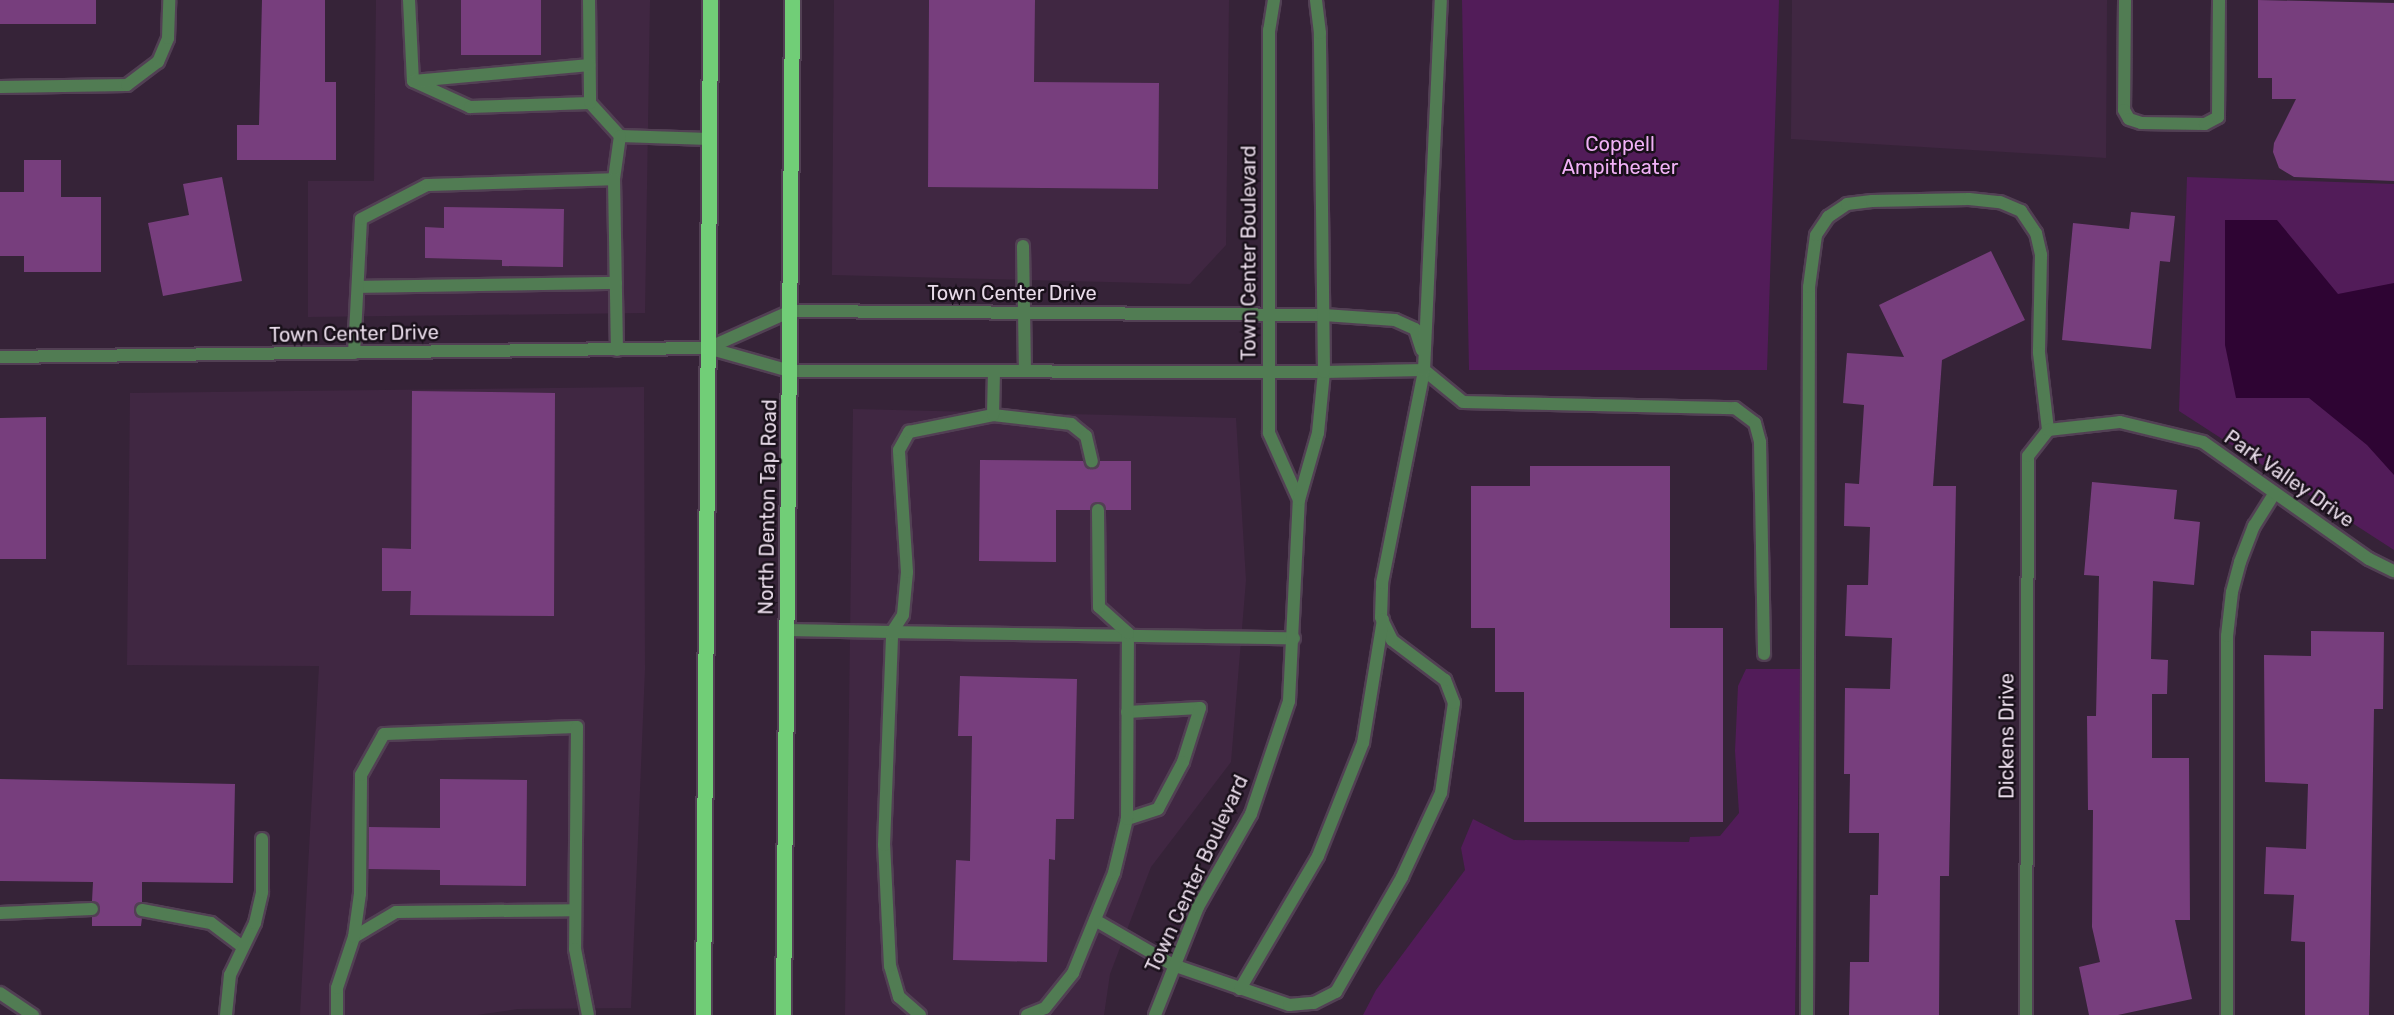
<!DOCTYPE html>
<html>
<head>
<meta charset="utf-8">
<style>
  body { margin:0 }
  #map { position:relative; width:2394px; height:1015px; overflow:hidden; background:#362338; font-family:Rubik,sans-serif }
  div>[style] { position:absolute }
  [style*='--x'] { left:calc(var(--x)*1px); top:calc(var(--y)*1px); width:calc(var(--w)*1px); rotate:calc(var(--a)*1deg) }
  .built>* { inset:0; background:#402742 }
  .green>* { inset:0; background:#521c59 }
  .water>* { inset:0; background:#2e0433 }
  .building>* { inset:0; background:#773e7d }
  .roads { filter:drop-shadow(2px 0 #524054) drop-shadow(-2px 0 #524054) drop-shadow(0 2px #524054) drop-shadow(0 -2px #524054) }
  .service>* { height:12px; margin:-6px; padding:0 6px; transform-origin:6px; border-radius:6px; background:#517c53 }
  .minor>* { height:12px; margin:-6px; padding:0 6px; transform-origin:6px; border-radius:6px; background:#517c53 }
  .primary>* { height:15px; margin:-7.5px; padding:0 7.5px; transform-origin:7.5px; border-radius:7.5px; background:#71ce77 }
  span { translate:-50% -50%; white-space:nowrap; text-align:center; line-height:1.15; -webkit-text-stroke:5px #19101a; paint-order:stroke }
  .park-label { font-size:20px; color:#f1b1f7 }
  .street-label { font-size:20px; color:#e8dbe9 }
</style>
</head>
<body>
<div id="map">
  <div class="built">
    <div style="clip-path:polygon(376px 0,650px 0,645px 313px,308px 317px,308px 181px,374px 181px)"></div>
    <div style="clip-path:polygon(834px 0,1229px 0,1226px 245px,1190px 284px,832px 275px)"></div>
    <div style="clip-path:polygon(1792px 0,2107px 0,2106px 158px,1791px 139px)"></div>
    <div style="clip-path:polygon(644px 387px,645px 669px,631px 1008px,518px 1009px,477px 1015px,300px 1015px,319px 666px,127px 665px,130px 393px)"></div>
    <div style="clip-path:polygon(853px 409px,1236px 418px,1246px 580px,1231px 762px,1151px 867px,1110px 974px,1104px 1015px,845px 1015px)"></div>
  </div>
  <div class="green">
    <div style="clip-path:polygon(1462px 0,1779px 0,1767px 370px,1469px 370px)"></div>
    <div style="clip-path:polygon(2187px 177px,2394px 184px,2394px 550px,2179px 411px)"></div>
    <div style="clip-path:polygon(1746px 669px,1800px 669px,1795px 1015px,1363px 1015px,1376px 990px,1465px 870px,1461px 848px,1473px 819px,1514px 840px,1689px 842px,1690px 837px,1720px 836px,1739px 813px,1735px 751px,1738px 686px)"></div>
  </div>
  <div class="water">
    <div style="clip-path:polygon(2225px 220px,2277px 220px,2338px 294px,2394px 283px,2394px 475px,2367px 445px,2309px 398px,2236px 398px,2225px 345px)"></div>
  </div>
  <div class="building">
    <div style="clip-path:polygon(0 0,96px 0,96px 24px,0 24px)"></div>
    <div style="clip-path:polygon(262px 0,325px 0,325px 82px,336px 82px,336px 160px,237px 160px,237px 125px,259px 125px)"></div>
    <div style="clip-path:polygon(461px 0,541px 0,541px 55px,461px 55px)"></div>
    <div style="clip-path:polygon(929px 0,1035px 0,1034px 82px,1159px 83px,1158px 189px,928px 187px)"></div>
    <div style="clip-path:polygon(2258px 0,2394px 3px,2394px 181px,2294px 177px,2279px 168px,2273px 152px,2274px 143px,2296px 99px,2272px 99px,2272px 78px,2258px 78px)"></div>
    <div style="clip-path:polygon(24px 160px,61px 160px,61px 197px,101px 197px,101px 272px,24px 272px,24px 256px,0 256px,0 192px,24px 192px)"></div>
    <div style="clip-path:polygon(222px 177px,242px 281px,163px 296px,148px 223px,189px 215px,183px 184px)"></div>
    <div style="clip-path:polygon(444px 207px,564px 209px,563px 267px,502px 266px,502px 260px,425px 258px,425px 227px,444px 228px)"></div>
    <div style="clip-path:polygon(2131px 212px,2175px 216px,2170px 262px,2160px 261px,2151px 349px,2062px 340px,2073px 223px,2129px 229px)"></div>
    <div style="clip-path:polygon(1991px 251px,2025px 320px,1942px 360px,1933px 486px,1956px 486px,1949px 876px,1940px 876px,1939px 1015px,1849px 1015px,1850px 962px,1869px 962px,1870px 895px,1878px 895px,1879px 833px,1849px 833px,1850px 774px,1844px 774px,1845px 688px,1890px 689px,1892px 638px,1845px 636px,1847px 585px,1868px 585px,1870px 527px,1844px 526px,1845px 483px,1859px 484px,1864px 405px,1843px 403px,1847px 353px,1904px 357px,1879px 305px)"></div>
    <div style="clip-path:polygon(412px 391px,555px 393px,554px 616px,410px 615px,411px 591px,382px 591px,382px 548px,411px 549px)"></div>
    <div style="clip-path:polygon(46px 417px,46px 559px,0 559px,0 418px)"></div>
    <div style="clip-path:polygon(980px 460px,1083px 461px,1093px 469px,1100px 461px,1131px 461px,1131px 510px,1106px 510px,1098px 502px,1090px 510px,1056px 510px,1056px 562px,979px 561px)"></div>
    <div style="clip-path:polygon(1530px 466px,1670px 466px,1670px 628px,1723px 628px,1723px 822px,1524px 822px,1524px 692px,1495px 692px,1495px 628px,1471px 628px,1471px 486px,1530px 486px)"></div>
    <div style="clip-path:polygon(2092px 482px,2177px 490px,2174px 519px,2200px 522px,2194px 585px,2153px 581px,2151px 659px,2168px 660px,2167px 694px,2152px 694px,2152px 758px,2189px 758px,2190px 920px,2175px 920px,2192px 999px,2118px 1015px,2089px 1015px,2079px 967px,2100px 962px,2092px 927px,2093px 810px,2088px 810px,2087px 716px,2096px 716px,2099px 576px,2084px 575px)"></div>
    <div style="clip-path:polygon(2311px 631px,2384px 632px,2383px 709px,2374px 709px,2369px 1015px,2305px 1015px,2305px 942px,2291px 941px,2294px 895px,2264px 894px,2266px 847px,2306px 849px,2308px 784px,2265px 782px,2264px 655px,2311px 656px)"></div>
    <div style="clip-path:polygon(960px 676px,1077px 679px,1074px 819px,1056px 819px,1055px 860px,1049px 859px,1047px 962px,953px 960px,956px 860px,970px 861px,972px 736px,958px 736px)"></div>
    <div style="clip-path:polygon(0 779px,235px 784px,233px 883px,142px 882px,142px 902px,134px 909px,142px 918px,141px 926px,92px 926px,92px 917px,100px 909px,92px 901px,93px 882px,0 881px)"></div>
    <div style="clip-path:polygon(440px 779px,527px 780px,526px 886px,440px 885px,440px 870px,368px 869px,369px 827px,440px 828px)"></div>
  </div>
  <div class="roads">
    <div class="service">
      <div style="--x:409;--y:0;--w:81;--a:87.2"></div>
      <div style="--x:413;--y:81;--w:63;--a:24.5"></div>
      <div style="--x:470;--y:107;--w:120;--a:-1.9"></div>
      <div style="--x:590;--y:103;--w:45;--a:47.7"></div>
      <div style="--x:620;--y:136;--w:89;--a:1.9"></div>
      <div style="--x:589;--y:0;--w:103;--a:89.4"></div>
      <div style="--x:2125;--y:0;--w:110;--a:90.5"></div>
      <div style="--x:2124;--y:110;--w:10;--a:61"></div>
      <div style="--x:2129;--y:119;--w:13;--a:18"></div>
      <div style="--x:2141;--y:123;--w:64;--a:0.9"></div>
      <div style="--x:2205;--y:124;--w:15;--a:-28"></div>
      <div style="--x:2218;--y:117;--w:117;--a:-89.5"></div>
      <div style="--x:414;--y:81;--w:176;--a:-5.2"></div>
      <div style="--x:614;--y:179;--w:43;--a:-82.1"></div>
      <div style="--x:1023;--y:246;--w:125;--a:89.1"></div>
      <div style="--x:358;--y:287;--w:258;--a:-0.9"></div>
      <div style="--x:1324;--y:315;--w:71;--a:4"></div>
      <div style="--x:1395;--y:320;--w:22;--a:24"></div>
      <div style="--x:1415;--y:329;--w:22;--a:72"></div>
      <div style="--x:354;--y:353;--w:134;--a:-87"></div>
      <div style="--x:361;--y:219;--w:74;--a:-27.3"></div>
      <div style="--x:427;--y:185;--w:187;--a:-1.8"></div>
      <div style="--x:614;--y:179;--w:171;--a:89"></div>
      <div style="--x:1324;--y:372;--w:100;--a:-1.1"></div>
      <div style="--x:1424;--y:370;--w:50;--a:39.4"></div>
      <div style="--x:1463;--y:402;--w:272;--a:1.3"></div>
      <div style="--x:1735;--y:408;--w:25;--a:37"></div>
      <div style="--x:1755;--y:423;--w:20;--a:75"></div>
      <div style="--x:1760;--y:442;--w:212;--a:88.9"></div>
      <div style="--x:993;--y:415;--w:79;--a:6.6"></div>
      <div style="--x:1071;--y:424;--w:19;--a:39"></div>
      <div style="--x:1086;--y:436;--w:26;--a:77"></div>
      <div style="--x:787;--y:630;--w:105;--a:1.1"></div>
      <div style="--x:892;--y:632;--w:20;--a:-57"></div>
      <div style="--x:903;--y:615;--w:43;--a:-84.7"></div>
      <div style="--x:907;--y:572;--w:122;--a:-93.8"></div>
      <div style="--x:899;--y:450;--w:21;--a:-61"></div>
      <div style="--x:909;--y:432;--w:86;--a:-11.4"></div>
      <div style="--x:993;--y:415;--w:44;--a:-88.7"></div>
      <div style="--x:1127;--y:712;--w:73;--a:-3.1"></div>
      <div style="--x:1200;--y:708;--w:57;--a:107.5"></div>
      <div style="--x:1183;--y:762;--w:53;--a:118"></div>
      <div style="--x:1158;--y:809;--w:33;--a:162"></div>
      <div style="--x:142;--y:910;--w:70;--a:10.7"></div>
      <div style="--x:211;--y:923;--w:39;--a:37"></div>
      <div style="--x:0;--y:913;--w:92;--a:-2.5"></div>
      <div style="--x:1095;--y:920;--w:90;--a:30"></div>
      <div style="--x:1173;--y:965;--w:123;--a:19"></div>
      <div style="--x:1289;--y:1005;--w:25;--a:-5"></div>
      <div style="--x:1314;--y:1003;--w:25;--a:-27"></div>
      <div style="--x:1336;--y:992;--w:133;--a:-60.1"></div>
      <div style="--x:1402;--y:877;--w:93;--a:-65.1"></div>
      <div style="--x:1441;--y:793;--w:91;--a:-81.8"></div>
      <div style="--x:1454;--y:703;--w:25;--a:-111"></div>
      <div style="--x:1445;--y:680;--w:66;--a:-143"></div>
      <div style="--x:1392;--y:640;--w:25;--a:-116"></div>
      <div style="--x:1381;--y:617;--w:34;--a:-88"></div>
      <div style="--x:1382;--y:583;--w:217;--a:-78.8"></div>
      <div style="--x:1424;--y:370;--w:370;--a:-87.4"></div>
      <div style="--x:354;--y:937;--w:49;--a:-30.8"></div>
      <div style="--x:396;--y:912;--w:179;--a:-0.6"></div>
      <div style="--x:1240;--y:989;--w:154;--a:-59.6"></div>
      <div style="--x:1318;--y:856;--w:122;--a:-68.3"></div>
      <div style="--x:1363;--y:743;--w:125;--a:-80.8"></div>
      <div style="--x:226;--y:1015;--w:40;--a:-84.3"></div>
      <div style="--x:230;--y:975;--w:58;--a:-64.3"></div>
      <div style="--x:255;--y:923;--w:32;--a:-77"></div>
      <div style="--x:262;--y:892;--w:53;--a:-90"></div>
      <div style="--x:337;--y:1015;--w:27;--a:-90"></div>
      <div style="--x:337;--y:988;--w:54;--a:-71.6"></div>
      <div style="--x:354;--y:937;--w:43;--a:-82.1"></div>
      <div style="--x:360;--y:894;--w:119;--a:-89.5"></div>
      <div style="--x:361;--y:775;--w:47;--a:-60.7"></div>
      <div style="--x:384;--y:734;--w:193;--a:-2.1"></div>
      <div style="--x:577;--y:727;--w:222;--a:90.5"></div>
      <div style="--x:575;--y:949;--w:67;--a:78.9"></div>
      <div style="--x:920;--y:1015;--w:28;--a:-139"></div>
      <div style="--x:899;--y:997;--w:32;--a:-106"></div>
      <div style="--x:890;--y:966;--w:121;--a:-92.8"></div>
      <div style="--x:884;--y:845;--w:213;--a:-87.8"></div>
      <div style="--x:892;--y:632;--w:402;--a:0.9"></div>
      <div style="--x:1027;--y:1015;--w:19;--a:-21"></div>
      <div style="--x:1045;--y:1008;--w:45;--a:-51.3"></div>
      <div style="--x:1073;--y:973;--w:108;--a:-67.7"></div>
      <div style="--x:1114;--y:873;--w:56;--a:-76.5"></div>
      <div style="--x:1127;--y:819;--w:186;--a:-89.7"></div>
      <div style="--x:1128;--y:633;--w:39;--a:-138"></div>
      <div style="--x:1099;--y:607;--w:97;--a:-90.6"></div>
      <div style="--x:1807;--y:1015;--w:728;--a:-89.84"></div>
      <div style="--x:1809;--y:287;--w:52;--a:-82.3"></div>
      <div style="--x:1816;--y:235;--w:22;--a:-56"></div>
      <div style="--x:1828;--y:217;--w:23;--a:-34"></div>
      <div style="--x:1847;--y:204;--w:25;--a:-7"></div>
      <div style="--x:1872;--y:201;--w:97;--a:-1.2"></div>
      <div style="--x:1969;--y:199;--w:31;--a:6"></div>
      <div style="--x:2000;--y:202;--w:23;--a:23"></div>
      <div style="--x:2021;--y:211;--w:27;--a:56"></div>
      <div style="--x:2036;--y:233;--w:23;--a:77"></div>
      <div style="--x:2041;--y:255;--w:98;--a:91.2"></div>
      <div style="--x:2039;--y:353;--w:78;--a:83.3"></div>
      <div style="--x:2227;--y:1015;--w:379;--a:-90"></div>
      <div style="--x:2227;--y:636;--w:44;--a:-83.5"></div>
      <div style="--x:2232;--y:592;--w:31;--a:-75"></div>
      <div style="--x:2240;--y:562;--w:39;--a:-69"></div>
      <div style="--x:2254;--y:526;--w:39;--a:-58"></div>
    </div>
    <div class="minor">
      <div style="--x:1274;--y:0;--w:30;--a:99"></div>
      <div style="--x:1269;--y:30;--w:403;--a:90"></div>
      <div style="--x:1269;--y:433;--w:73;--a:65.9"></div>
      <div style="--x:0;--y:87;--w:127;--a:-0.9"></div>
      <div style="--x:127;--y:85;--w:39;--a:-37"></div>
      <div style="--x:158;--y:62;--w:26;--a:-67"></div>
      <div style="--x:168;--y:38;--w:38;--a:-88"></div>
      <div style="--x:708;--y:348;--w:91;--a:-24"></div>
      <div style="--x:791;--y:311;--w:533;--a:0.43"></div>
      <div style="--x:0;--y:357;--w:708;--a:-0.73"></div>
      <div style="--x:708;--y:348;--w:85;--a:15.7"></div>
      <div style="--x:790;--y:371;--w:534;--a:0.11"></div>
      <div style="--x:0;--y:993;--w:40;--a:34"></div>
      <div style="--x:1155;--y:1015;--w:116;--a:-68.3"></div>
      <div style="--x:1198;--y:907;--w:107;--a:-60.3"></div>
      <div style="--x:1251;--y:814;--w:119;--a:-71.4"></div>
      <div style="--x:1289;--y:701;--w:201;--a:-87.2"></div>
      <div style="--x:1299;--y:500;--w:70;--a:-74.2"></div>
      <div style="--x:1318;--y:433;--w:61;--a:-84.4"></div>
      <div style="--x:1324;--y:372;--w:339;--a:-90.7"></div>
      <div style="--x:1320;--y:33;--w:33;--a:-97"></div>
      <div style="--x:2026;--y:1015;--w:559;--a:-89.8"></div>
      <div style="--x:2028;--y:456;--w:33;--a:-52"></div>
      <div style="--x:2048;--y:430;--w:72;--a:-6.3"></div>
      <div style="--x:2120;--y:422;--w:85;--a:13.5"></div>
      <div style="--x:2203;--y:442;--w:203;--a:35.2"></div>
      <div style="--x:2369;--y:559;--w:28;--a:26"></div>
    </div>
    <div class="primary">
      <div style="--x:703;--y:1015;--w:1015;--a:-89.6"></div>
      <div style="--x:783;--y:1015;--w:1015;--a:-89.49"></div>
    </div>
  </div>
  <div class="park-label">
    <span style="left:1620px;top:156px">Coppell<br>Ampitheater</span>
  </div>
  <div class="street-label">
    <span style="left:1249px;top:253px;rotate:-90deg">Town Center Boulevard</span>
    <span style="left:1012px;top:293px">Town Center Drive</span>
    <span style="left:354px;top:334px;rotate:-1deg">Town Center Drive</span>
    <span style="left:2289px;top:479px;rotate:35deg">Park Valley Drive</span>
    <span style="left:768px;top:507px;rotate:-89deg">North Denton Tap Road</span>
    <span style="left:2007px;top:736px;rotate:-90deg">Dickens Drive</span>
    <span style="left:1197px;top:874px;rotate:-65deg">Town Center Boulevard</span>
  </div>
</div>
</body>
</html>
